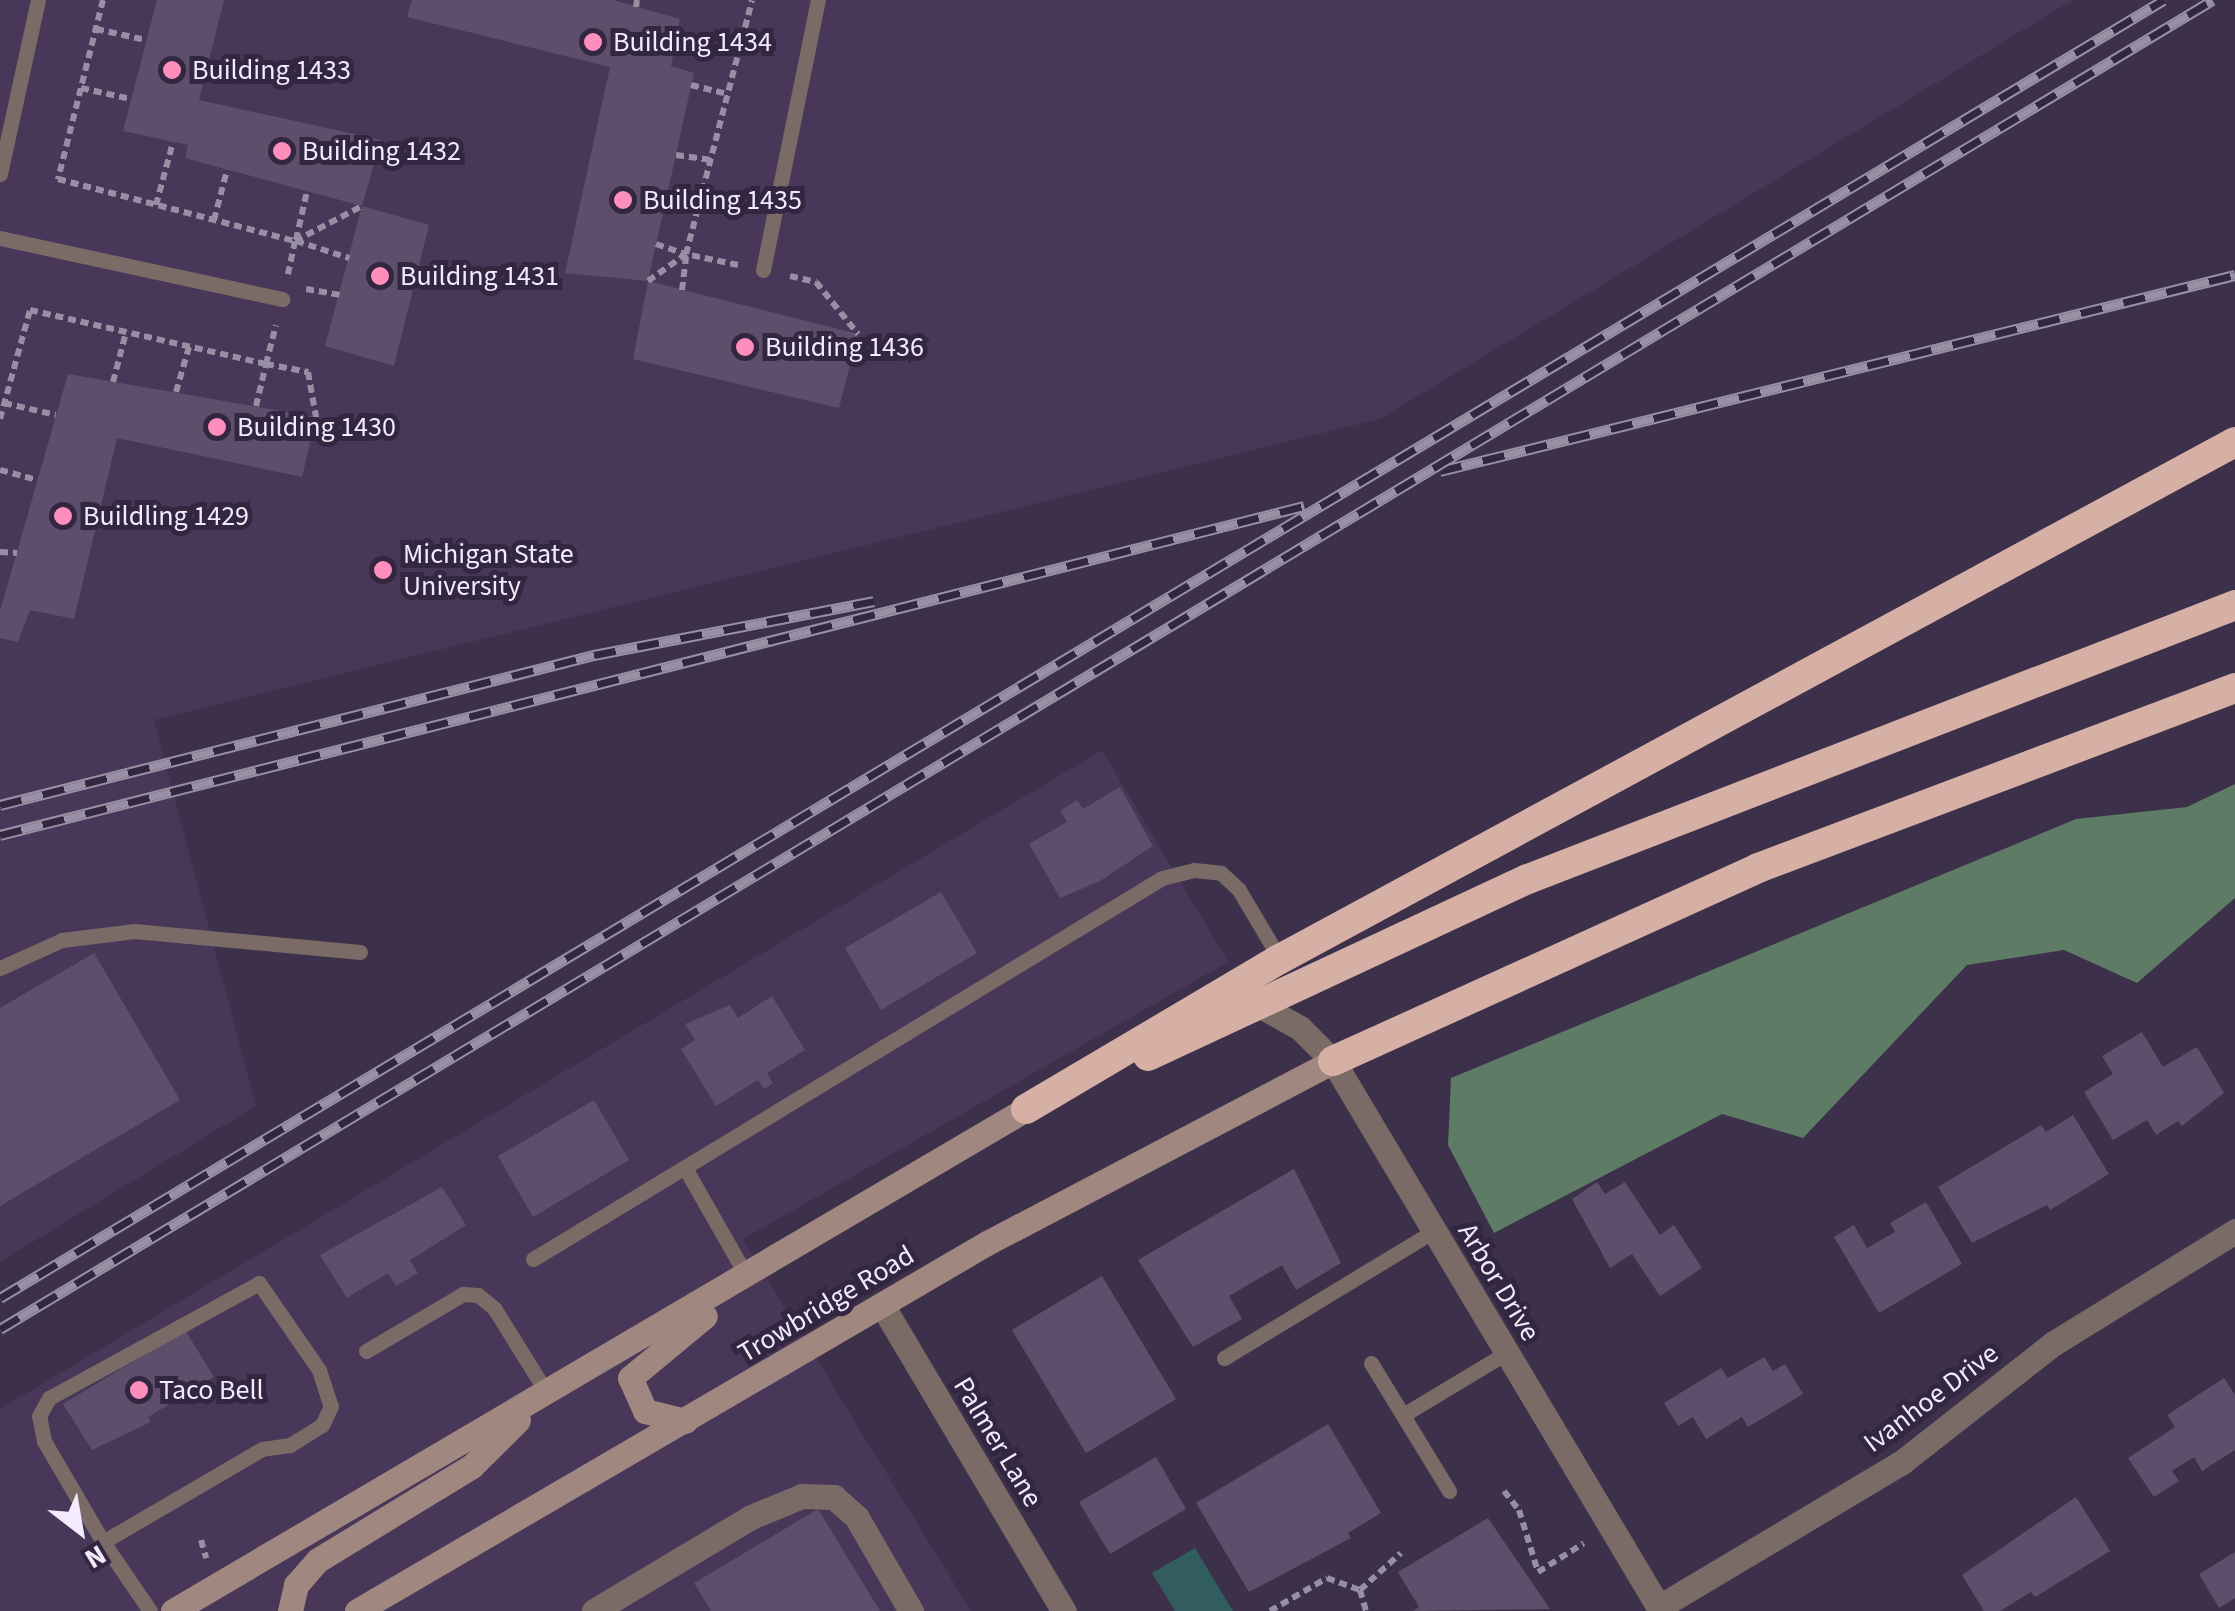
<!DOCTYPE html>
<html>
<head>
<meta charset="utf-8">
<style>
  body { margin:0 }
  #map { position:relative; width:2235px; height:1611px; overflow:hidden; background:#3d304a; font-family:"Source Sans 3",sans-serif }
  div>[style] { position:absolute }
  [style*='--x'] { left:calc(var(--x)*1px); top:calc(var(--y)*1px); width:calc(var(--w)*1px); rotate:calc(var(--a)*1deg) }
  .built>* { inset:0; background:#483758 }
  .forest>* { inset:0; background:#5e7b65 }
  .water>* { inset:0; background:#325d5e }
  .building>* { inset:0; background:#5d4f6b }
  .path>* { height:6px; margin-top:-3px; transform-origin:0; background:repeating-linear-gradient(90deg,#998fa4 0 8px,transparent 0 13px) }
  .lane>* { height:15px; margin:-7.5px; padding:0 7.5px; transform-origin:7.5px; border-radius:7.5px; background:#7b6b66 }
  .street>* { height:25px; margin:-12.5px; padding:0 12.5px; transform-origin:12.5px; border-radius:12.5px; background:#7b6b66 }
  .secondary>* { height:25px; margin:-12.5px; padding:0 12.5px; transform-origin:12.5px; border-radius:12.5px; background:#a0877f }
  .highway>* { height:30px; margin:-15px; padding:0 15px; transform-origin:15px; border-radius:15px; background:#d7b0a5 }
  .rail>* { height:11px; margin-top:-5.5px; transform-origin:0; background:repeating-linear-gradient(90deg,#332640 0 22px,#9a90a5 0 44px); box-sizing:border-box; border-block:2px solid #9a90a5 }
  .dots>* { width:28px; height:28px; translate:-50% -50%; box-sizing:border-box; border:5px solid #332640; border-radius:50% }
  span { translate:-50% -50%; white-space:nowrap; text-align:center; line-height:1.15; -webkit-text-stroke:10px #332640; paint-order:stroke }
  .poi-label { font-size:28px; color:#f3ebfc }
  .left { translate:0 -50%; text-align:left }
  .street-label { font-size:28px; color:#f3ebfc }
  .north { position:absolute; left:30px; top:1481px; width:100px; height:100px; -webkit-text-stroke:8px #332640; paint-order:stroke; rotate:149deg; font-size:28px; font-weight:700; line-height:40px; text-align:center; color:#f3ebfc }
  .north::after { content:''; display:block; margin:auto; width:35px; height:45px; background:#f3ebfc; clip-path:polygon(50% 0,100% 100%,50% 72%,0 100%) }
</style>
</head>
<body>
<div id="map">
  <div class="built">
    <div style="clip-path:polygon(0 0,2073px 0,1380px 419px,154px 720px,256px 1106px,0 1262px)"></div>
    <div style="clip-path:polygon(1102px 750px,1228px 962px,743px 1239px,971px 1611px,0 1611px,0 1409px)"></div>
  </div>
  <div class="forest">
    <div style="clip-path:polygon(2235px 784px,2235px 898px,2137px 983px,2064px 950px,1967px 965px,1803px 1138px,1722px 1114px,1494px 1233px,1448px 1145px,1451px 1078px,2076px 819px,2187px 807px)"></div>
  </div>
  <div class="water">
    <div style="clip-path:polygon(1195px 1548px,1233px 1611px,1175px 1611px,1152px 1573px)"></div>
  </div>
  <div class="building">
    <div style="clip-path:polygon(157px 0,224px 0,199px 100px,381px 140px,362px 206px,185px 158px,188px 145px,123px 131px)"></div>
    <div style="clip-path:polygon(412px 0,613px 0,680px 19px,671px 66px,694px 73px,648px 281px,858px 334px,839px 408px,633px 359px,648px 281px,565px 273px,610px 67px,407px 17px)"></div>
    <div style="clip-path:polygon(362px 206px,429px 225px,394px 366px,325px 346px)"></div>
    <div style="clip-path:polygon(68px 374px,316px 417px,302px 477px,117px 438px,74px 619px,30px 610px,18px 642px,0 638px,0 611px)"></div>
    <div style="clip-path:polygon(1120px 787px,1153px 846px,1100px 881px,1060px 898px,1029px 844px,1067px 822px,1060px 811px,1077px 800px,1083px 809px)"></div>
    <div style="clip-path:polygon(941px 892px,977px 953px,881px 1010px,845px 948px)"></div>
    <div style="clip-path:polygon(94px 953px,180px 1100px,0 1206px,0 1008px)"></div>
    <div style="clip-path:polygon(772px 996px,805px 1050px,767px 1073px,773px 1083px,764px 1089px,758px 1080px,716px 1106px,681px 1049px,695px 1040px,685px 1024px,730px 1005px,738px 1018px)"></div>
    <div style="clip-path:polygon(2142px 1032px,2163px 1067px,2197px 1047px,2224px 1093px,2182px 1126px,2178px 1121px,2156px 1135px,2147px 1120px,2113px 1140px,2084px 1092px,2113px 1074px,2102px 1056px)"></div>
    <div style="clip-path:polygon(594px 1100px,629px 1160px,533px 1217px,498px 1156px)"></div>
    <div style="clip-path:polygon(2073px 1115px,2109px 1174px,2050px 1210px,2047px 1205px,1972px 1243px,1938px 1187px,2041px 1125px,2046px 1132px)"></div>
    <div style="clip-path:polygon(1294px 1169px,1341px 1263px,1296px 1290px,1282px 1265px,1229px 1296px,1242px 1319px,1193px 1347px,1138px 1260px)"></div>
    <div style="clip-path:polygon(1597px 1182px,1605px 1194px,1625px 1182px,1660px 1235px,1674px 1225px,1702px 1268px,1660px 1296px,1632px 1254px,1610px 1268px,1572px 1199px)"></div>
    <div style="clip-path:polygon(442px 1187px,466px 1225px,410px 1260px,418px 1273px,396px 1286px,388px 1273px,347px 1298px,320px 1255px)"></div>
    <div style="clip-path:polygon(1926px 1202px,1962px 1264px,1879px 1313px,1834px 1237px,1854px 1225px,1867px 1248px,1895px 1232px,1890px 1223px)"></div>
    <div style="clip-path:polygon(1102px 1276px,1176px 1399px,1086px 1453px,1012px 1330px)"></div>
    <div style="clip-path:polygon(185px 1330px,214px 1377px,148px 1417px,151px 1422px,92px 1450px,63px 1404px)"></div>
    <div style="clip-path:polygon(1764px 1357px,1773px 1371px,1785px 1364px,1803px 1394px,1748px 1427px,1742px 1417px,1706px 1439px,1693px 1417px,1678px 1426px,1664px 1403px,1721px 1368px,1728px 1378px)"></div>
    <div style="clip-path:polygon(2224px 1378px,2235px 1395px,2235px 1450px,2202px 1471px,2194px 1457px,2172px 1471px,2179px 1481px,2154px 1497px,2128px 1458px,2175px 1427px,2167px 1415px)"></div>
    <div style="clip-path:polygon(1328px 1424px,1381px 1513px,1348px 1533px,1351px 1538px,1249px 1592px,1196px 1503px)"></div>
    <div style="clip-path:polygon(1156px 1457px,1186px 1509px,1110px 1554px,1079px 1502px)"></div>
    <div style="clip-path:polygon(2076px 1497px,2110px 1551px,2035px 1597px,2031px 1592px,2000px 1611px,1984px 1611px,1962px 1575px)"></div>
    <div style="clip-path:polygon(818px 1509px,880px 1611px,711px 1611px,694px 1583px)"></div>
    <div style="clip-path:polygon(1488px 1518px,1550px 1609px,1413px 1611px,1419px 1607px,1398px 1572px)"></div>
    <div style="clip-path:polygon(2235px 1552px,2235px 1598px,2219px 1608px,2199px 1574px)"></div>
  </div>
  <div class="path">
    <div style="--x:103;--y:0;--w:185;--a:104.1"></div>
    <div style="--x:58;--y:179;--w:245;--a:14.7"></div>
    <div style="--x:295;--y:241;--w:34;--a:102"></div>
    <div style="--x:636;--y:7;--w:7;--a:-82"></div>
    <div style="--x:96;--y:29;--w:51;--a:12.4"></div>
    <div style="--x:691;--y:85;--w:37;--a:14"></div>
    <div style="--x:81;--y:88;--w:51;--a:12.4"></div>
    <div style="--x:676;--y:155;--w:34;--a:8"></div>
    <div style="--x:156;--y:205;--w:65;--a:-74.9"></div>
    <div style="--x:214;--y:220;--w:52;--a:-75.4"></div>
    <div style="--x:296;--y:240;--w:50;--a:-77.3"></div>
    <div style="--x:295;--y:241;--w:76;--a:-27.6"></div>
    <div style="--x:296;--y:241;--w:56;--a:17.8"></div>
    <div style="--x:656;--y:244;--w:31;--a:19"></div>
    <div style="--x:738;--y:265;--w:53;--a:-168.1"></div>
    <div style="--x:686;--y:254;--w:262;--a:-75.4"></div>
    <div style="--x:790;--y:276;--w:27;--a:13"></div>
    <div style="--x:816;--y:282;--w:67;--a:51.1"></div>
    <div style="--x:648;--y:281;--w:47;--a:-35.4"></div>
    <div style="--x:306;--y:289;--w:34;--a:10"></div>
    <div style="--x:682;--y:290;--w:35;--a:-83"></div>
    <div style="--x:113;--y:382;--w:52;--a:-75.4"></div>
    <div style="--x:176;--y:392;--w:47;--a:-73.9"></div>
    <div style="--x:4;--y:403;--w:53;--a:13"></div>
    <div style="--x:256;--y:406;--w:43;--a:-76.6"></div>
    <div style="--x:266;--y:364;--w:43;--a:10.8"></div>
    <div style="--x:308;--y:372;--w:46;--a:79.9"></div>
    <div style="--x:0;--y:419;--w:113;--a:-74.6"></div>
    <div style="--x:30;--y:310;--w:242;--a:12.9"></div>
    <div style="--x:266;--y:364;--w:40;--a:-75.6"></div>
    <div style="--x:0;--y:470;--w:39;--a:15"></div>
    <div style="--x:0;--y:552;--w:17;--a:3"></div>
    <div style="--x:1504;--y:1491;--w:24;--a:52"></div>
    <div style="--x:1519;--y:1510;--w:65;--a:73"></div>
    <div style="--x:1538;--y:1572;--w:54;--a:-32.2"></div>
    <div style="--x:201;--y:1540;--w:19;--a:74"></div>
    <div style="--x:1360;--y:1590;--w:22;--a:74"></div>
    <div style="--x:1270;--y:1611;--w:66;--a:-30.1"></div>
    <div style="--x:1327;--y:1578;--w:35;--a:20"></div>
    <div style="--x:1360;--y:1590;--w:55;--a:-42.1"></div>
  </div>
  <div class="lane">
    <div style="--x:0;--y:174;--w:178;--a:-77.7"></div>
    <div style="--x:0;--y:238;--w:289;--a:12.2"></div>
    <div style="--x:763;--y:270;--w:276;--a:-78.5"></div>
    <div style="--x:0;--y:968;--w:68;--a:-24.3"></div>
    <div style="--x:62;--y:940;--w:73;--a:-7.1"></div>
    <div style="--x:134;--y:931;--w:227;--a:5.3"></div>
    <div style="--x:685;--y:1168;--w:123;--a:60.3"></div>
    <div style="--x:533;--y:1259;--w:735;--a:-31.2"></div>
    <div style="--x:1162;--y:878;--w:33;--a:-14"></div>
    <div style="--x:1194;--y:870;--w:27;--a:6"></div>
    <div style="--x:1221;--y:873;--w:25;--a:43"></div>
    <div style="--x:1239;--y:890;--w:80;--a:59.3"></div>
    <div style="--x:366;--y:1351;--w:113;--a:-30.4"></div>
    <div style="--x:463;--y:1294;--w:15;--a:4"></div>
    <div style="--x:478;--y:1295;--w:21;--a:39"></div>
    <div style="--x:494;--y:1308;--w:100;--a:58.1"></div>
    <div style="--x:1224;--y:1358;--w:245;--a:-31.2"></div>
    <div style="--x:1371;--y:1363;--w:150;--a:58.6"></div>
    <div style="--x:1403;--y:1415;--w:120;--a:-31"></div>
    <div style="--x:103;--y:1542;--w:117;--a:-120.3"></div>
    <div style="--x:44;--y:1441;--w:25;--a:-101"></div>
    <div style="--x:39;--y:1416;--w:21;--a:-61"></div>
    <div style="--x:49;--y:1398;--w:239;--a:-28.7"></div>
    <div style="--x:259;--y:1283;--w:106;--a:55.4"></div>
    <div style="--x:319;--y:1370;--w:38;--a:72"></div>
    <div style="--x:331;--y:1406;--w:21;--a:115"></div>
    <div style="--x:322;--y:1425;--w:38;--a:148"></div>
    <div style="--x:290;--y:1445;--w:28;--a:172"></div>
    <div style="--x:262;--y:1449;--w:184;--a:149.7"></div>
    <div style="--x:103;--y:1542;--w:83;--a:55.7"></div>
  </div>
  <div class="street">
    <div style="--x:1261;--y:1006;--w:45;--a:29.4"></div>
    <div style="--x:1300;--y:1028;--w:47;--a:45"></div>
    <div style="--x:1333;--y:1061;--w:640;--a:59.19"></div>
    <div style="--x:882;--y:1305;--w:356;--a:59.3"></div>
    <div style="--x:1659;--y:1607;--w:283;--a:-30.8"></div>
    <div style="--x:1902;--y:1462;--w:193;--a:-38.1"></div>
    <div style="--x:2054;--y:1343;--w:213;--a:-31.7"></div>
    <div style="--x:594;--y:1611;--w:183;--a:-30.9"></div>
    <div style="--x:751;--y:1517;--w:55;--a:-22.4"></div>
    <div style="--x:802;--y:1496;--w:32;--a:2"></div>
    <div style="--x:834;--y:1497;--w:31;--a:42"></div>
    <div style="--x:857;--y:1518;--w:108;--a:59.9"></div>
  </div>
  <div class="secondary">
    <div style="--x:685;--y:1421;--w:41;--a:-166"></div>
    <div style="--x:645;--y:1411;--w:36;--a:-114"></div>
    <div style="--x:630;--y:1378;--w:97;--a:-39.6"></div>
    <div style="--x:173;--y:1611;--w:990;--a:-30.48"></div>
    <div style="--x:290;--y:1611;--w:27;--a:-77"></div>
    <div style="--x:296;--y:1585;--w:33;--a:-49"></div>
    <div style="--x:318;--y:1560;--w:180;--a:-31.4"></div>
    <div style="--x:472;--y:1466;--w:65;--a:-45"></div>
    <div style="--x:357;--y:1611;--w:730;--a:-30.29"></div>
    <div style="--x:987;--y:1243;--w:391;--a:-27.7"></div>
  </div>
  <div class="highway">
    <div style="--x:1148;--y:1056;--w:419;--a:-25"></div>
    <div style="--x:1528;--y:879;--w:758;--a:-21.18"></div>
    <div style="--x:1333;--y:1061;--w:467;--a:-24.4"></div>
    <div style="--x:1758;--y:868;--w:510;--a:-20.67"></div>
    <div style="--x:1026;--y:1109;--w:295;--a:-30.6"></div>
    <div style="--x:1280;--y:959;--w:1086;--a:-28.43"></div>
  </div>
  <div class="rail">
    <div style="--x:1440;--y:471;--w:819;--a:-13.85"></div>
    <div style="--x:0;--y:805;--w:613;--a:-14.17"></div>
    <div style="--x:594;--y:655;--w:285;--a:-10.9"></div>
    <div style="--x:0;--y:835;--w:1345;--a:-14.16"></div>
    <div style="--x:0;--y:1298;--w:2523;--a:-30.96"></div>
    <div style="--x:0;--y:1329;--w:2581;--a:-30.99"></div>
  </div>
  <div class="dots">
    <div style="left:593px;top:42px;background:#fe8ebc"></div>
    <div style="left:172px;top:70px;background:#fe8ebc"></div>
    <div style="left:282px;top:151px;background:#fe8ebc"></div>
    <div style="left:623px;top:200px;background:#fe8ebc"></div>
    <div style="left:380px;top:276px;background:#fe8ebc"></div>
    <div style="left:745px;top:347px;background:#fe8ebc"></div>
    <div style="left:217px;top:427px;background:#fe8ebc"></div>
    <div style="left:63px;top:516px;background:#fe8ebc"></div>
    <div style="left:383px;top:570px;background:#fe8ebc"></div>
    <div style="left:139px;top:1390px;background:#fe8ebc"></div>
  </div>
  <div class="poi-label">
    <span class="left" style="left:613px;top:42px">Building 1434</span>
    <span class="left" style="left:192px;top:70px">Building 1433</span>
    <span class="left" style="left:302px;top:151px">Building 1432</span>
    <span class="left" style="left:643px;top:200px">Building 1435</span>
    <span class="left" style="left:400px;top:276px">Building 1431</span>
    <span class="left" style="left:765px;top:347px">Building 1436</span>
    <span class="left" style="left:237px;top:427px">Building 1430</span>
    <span class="left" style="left:83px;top:516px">Buildling 1429</span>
    <span class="left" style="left:403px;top:570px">Michigan State<br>University</span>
    <span class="left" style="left:159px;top:1390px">Taco Bell</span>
  </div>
  <div class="street-label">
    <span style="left:1499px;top:1282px;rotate:59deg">Arbor Drive</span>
    <span style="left:826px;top:1304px;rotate:-31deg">Trowbridge Road</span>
    <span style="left:1931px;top:1398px;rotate:-37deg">Ivanhoe Drive</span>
    <span style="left:998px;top:1442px;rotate:59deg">Palmer Lane</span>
  </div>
  <div class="north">N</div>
</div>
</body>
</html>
